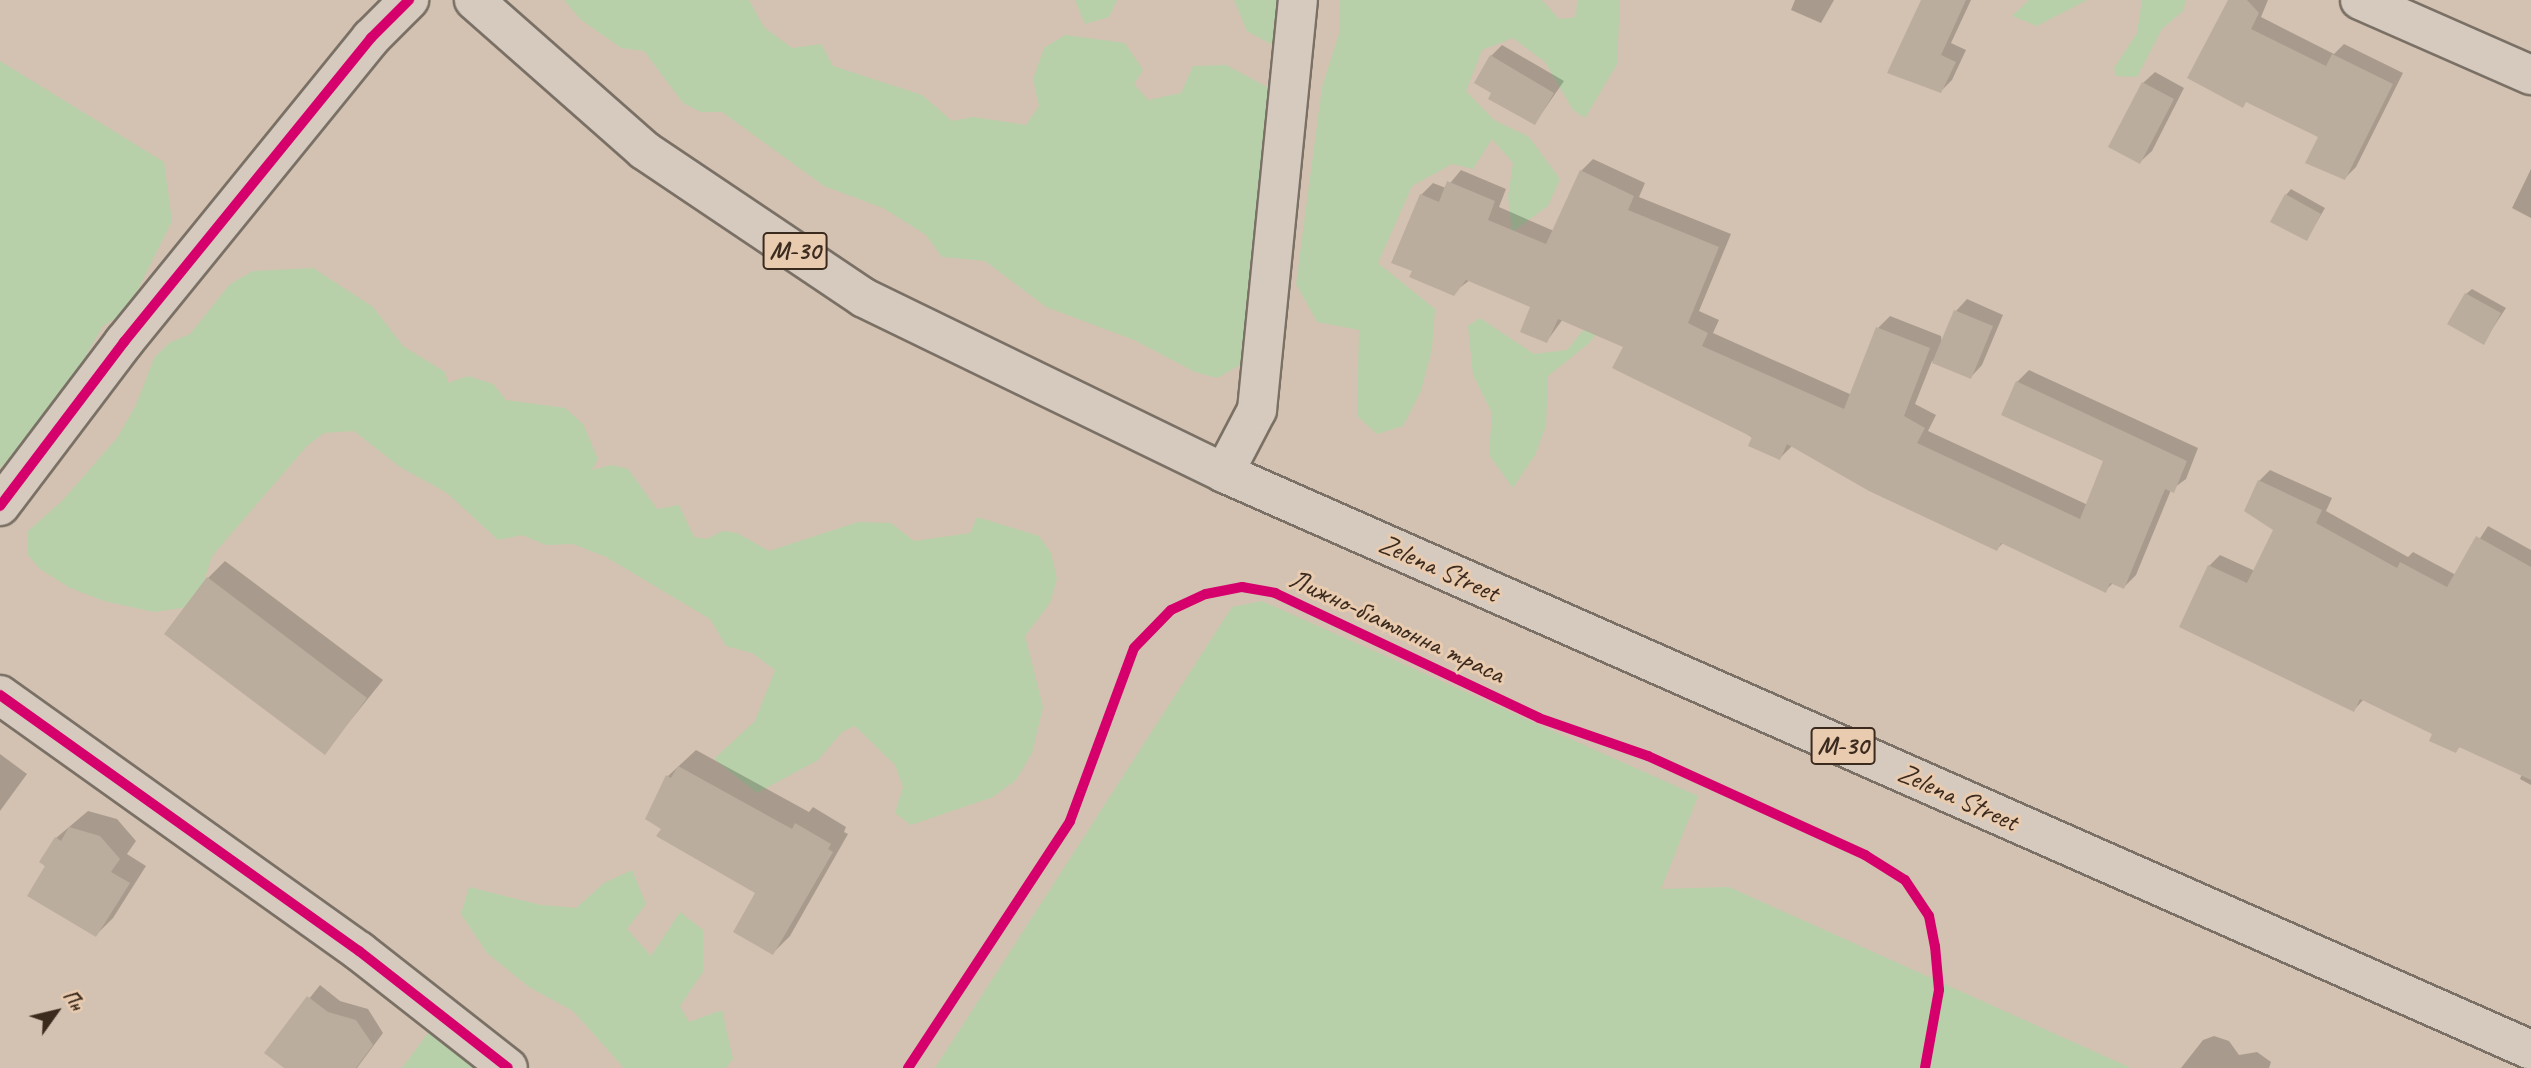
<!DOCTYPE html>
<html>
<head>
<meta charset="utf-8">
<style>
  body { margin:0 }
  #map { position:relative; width:2531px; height:1068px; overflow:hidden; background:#d3c2b1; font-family:Caveat,sans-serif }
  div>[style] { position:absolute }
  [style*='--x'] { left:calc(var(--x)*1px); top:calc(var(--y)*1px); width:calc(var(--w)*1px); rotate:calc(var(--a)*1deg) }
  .green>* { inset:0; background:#b7d0a9 }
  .shadow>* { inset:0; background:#0003 }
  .building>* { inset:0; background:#bbad9e }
  .roads { filter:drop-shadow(2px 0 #7a7065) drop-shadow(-2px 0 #7a7065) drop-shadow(0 2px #7a7065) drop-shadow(0 -2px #7a7065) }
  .minor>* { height:38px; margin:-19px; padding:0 19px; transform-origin:19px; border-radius:19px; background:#d6cabf }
  .highway>* { height:38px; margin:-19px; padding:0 19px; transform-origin:19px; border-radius:19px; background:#d6cabf }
  .cycleway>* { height:10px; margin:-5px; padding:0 5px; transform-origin:5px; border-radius:5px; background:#d6006c }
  span { translate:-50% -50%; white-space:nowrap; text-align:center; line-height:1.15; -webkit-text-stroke:6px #e9cbaf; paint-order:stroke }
  .shield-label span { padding:2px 5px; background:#e9cbaf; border:2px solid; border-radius:5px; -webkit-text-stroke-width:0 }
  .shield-label { font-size:26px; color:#3b2a1e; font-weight:700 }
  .street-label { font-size:28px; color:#3b2a1e }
  .north { position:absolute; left:21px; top:977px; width:70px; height:70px; -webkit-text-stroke:5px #e9cbaf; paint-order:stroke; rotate:56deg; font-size:19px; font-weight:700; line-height:28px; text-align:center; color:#3b2a1e }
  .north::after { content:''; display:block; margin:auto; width:24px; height:32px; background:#3b2a1e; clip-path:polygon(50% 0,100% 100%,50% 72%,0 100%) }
</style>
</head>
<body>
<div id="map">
  <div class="green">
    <div style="clip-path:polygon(564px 0,749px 0,764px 27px,792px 48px,821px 44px,833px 66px,922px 95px,952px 121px,974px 117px,1026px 125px,1039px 106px,1033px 79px,1044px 48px,1065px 35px,1125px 43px,1143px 70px,1134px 84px,1148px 100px,1181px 93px,1193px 66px,1226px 65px,1280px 94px,1258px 355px,1217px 378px,1195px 372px,1134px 340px,1046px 307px,985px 261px,942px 257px,926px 235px,883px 208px,824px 186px,722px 112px,701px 112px,683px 103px,644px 51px,621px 48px,580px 19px)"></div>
    <div style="clip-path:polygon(1075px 0,1117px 0,1109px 17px,1085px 24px)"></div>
    <div style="clip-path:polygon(1234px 0,1303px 0,1278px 48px,1247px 31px)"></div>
    <div style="clip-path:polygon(1340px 0,1542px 0,1559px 19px,1576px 17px,1577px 0,1620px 0,1617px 64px,1585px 118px,1573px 110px,1545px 62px,1513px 38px,1482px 50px,1466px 91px,1494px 120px,1529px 137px,1560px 179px,1548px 206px,1512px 232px,1508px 197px,1513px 163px,1492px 139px,1473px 169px,1452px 164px,1412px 186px,1378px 263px,1435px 309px,1432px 349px,1421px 391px,1403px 426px,1377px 434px,1357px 416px,1359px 330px,1317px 322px,1296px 284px,1322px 87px,1339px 34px)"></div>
    <div style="clip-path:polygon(2029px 0,2087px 0,2037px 26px,2012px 16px)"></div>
    <div style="clip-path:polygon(2142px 0,2186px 0,2183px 11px,2162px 29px,2137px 77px,2116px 76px,2114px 68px,2137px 33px)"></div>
    <div style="clip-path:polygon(0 61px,164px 162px,172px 221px,127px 311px,103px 326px,54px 410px,0 468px)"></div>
    <div style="clip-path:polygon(313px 268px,373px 307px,403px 346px,445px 372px,448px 383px,468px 376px,493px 384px,506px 400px,565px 408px,583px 424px,598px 459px,592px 470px,612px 465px,628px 469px,657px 509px,679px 505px,694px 537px,707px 539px,723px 531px,737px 533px,769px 551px,858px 522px,891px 523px,914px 541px,970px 533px,977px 517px,1039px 536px,1051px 553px,1057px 579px,1050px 603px,1025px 636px,1043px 707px,1032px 753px,1016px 780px,993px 797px,911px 825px,895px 813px,903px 787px,895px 765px,855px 726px,842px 732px,818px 760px,757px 793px,714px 759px,755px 721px,775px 670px,752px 653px,726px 646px,710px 619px,606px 557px,573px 544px,546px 545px,522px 535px,498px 540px,447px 493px,400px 467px,354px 431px,324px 433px,307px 446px,212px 556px,196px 606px,154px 612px,104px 601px,70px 588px,40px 569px,28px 555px,28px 531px,62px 501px,117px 438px,136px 405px,154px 358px,169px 343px,190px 334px,230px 284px,253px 271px)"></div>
    <div style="clip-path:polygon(1622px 301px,1589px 343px,1548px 376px,1546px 426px,1535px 455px,1513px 488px,1489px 455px,1492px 413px,1473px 375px,1468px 326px,1480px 318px,1534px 354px,1567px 350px,1595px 316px)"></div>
    <div style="clip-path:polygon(1262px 601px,1698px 796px,1661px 889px,1729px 887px,2131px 1068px,935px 1068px,1232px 607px)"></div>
    <div style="clip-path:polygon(632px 870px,646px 904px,627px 929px,651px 956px,680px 912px,703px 930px,703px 972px,680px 1006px,689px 1022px,722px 1010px,733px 1059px,726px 1068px,624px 1068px,573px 1011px,529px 987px,487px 953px,461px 914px,469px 887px,541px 905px,576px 908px,604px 883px)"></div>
    <div style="clip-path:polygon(431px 1029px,480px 1068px,402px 1068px)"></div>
  </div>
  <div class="shadow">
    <div style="clip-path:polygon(1795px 0,1834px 0,1821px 23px,1791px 10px)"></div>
    <div style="clip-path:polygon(1923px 0,1971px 0,1951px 43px,1966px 50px,1952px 80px,1941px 91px)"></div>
    <div style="clip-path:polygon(2230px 0,2268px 0,2261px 17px,2334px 54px,2344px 44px,2403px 73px,2356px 167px,2345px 178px)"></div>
    <div style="clip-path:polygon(1502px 45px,1564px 81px,1535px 123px,1494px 92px,1491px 56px)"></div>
    <div style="clip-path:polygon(2155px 72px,2184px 88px,2152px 151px,2140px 162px,2143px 83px)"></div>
    <div style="clip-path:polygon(1593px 159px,1645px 183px,1639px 197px,1731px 234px,1699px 311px,1719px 320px,1713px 333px,1852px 395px,1878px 328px,1890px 316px,1941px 336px,1942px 345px,1956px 311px,1967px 299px,2003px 315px,1982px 365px,1971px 377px,1932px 361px,1915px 404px,1936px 415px,1928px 431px,2088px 505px,2106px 460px,2017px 382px,2029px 370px,2198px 448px,2186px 479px,2171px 490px,2136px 575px,2124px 587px,2114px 582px,2105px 591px,2004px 542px,1997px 549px,1793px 445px,1780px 458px,1625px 346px,1563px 319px,1547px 341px,1533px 306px,1470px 280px,1458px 289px,1421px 195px,1433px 183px,1446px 188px,1461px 170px,1506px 189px,1499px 207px,1554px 231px,1581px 171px)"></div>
    <div style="clip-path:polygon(2531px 169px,2531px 218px,2512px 208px)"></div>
    <div style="clip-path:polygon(2291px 189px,2325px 208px,2307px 239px,2286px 195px)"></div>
    <div style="clip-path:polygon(2472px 289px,2506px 308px,2483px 343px,2466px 294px)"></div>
    <div style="clip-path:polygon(2270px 470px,2332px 498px,2326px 511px,2408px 557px,2413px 552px,2456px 575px,2488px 526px,2531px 550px,2531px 785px,2520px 779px,2522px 774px,2461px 746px,2455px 751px,2434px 733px,2364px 699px,2354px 710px,2209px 566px,2220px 555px,2255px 571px,2275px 529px,2259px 481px)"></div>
    <div style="clip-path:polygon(225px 561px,383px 680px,325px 752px,208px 578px)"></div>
    <div style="clip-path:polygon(696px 750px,809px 812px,813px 807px,846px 827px,844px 832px,848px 834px,790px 936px,773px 953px,757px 893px,647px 819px,668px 776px)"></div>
    <div style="clip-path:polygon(0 754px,27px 774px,0 811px)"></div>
    <div style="clip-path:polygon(88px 811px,117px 819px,136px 841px,127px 854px,146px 866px,113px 918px,96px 935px,41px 861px,56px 838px)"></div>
    <div style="clip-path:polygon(320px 985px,340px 1001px,368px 1009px,383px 1033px,357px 1068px,287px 1068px,266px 1053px)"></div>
    <div style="clip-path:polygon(2214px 1036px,2229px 1041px,2239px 1055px,2257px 1052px,2271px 1062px,2269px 1068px,2181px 1068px,2203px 1040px)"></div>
  </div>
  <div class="building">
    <div style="clip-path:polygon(1921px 0,1966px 0,1941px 55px,1956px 62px,1941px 93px,1887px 73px)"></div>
    <div style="clip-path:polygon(2228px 0,2247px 0,2259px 13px,2251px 29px,2326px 66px,2332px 54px,2393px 84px,2345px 180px,2305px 163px,2318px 137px,2246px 102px,2243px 108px,2187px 78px)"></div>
    <div style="clip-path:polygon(1490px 55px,1554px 93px,1535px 125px,1488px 99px,1491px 93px,1474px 83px)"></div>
    <div style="clip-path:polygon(2142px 82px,2174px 99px,2140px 164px,2108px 147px)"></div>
    <div style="clip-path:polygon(1580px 170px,1634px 196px,1628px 210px,1719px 247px,1688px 323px,1708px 333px,1702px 346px,1844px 409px,1876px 327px,1930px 348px,1904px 416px,1925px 428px,1917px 443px,2080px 519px,2103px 461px,2001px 415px,2016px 381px,2187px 461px,2174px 493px,2165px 489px,2124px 589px,2110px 583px,2106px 593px,2001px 543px,1997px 551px,1869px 491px,1787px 444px,1780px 460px,1748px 446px,1752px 437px,1612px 368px,1623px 347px,1558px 319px,1547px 343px,1520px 332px,1530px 307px,1466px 280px,1454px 296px,1409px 277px,1412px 271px,1391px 263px,1420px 194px,1439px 202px,1447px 181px,1495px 201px,1488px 220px,1546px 244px)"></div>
    <div style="clip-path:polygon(2285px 194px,2321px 214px,2307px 241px,2270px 222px)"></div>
    <div style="clip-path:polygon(2465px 293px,2501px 313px,2484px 345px,2447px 324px)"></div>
    <div style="clip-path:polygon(1954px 310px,1993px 326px,1971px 379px,1932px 363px)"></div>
    <div style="clip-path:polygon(2258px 480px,2322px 510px,2316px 523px,2397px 568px,2400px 562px,2447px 587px,2476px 536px,2531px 567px,2531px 780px,2459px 747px,2456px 753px,2429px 741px,2432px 734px,2360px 699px,2354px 712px,2179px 627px,2208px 565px,2247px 583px,2273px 530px,2244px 511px)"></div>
    <div style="clip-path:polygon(207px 577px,367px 698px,325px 755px,164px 634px)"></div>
    <div style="clip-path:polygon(678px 766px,792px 829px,795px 823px,831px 844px,828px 849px,833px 852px,773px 955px,733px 932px,755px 893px,656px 836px,661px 829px,645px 819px,666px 775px,671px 778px)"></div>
    <div style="clip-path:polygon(69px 827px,100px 836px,120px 859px,111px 872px,130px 883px,96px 937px,27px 896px,45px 866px,39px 862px,55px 837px,61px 841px)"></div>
    <div style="clip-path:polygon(307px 996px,328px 1012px,356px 1020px,373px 1045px,356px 1068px,284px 1068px,264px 1053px)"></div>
  </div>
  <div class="roads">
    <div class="minor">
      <div style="--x:2360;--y:0;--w:187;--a:23.7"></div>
      <div style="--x:1224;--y:473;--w:71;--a:-62.4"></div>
      <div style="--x:1257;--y:410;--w:412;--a:-84.3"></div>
      <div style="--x:0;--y:506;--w:206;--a:-52.9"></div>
      <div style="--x:124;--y:342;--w:392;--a:-50.9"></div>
      <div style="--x:371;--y:38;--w:54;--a:-45"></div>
      <div style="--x:0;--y:695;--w:441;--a:35.5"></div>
      <div style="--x:359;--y:951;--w:189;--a:38.1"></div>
    </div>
    <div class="highway">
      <div style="--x:474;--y:0;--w:227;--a:41.4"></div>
      <div style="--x:644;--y:150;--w:265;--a:33.9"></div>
      <div style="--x:864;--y:298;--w:400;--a:25.9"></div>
      <div style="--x:1224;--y:473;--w:1429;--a:23.82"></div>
    </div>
  </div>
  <div class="cycleway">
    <div style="--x:0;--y:506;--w:206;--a:-52.9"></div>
    <div style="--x:124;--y:342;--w:392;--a:-50.9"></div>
    <div style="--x:371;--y:38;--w:54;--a:-45"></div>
    <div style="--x:0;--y:695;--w:441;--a:35.5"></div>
    <div style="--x:359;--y:951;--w:189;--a:38.1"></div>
    <div style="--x:908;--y:1068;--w:295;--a:-56.7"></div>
    <div style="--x:1070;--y:821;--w:184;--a:-69.7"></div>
    <div style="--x:1134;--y:648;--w:53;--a:-45.8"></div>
    <div style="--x:1171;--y:610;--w:38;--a:-25"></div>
    <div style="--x:1206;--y:594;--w:37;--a:-11"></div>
    <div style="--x:1242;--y:587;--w:34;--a:10"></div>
    <div style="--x:1275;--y:593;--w:292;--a:25.3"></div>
    <div style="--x:1539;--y:718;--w:115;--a:19.2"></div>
    <div style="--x:1648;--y:756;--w:239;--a:24.5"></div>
    <div style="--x:1865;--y:855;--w:47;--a:32"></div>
    <div style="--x:1905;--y:880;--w:43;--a:56.3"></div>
    <div style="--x:1929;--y:916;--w:31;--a:79"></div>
    <div style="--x:1935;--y:946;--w:44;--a:84.8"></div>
    <div style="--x:1939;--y:990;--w:79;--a:100.2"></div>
  </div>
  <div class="shield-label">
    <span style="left:795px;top:251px">М-30</span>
    <span style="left:1843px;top:746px">М-30</span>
  </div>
  <div class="street-label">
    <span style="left:1439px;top:568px;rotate:24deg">Zelena Street</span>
    <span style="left:1397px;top:626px;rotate:25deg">Лижно-біатлонна траса</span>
    <span style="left:1958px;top:797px;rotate:24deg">Zelena Street</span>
  </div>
  <div class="north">Пн</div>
</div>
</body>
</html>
